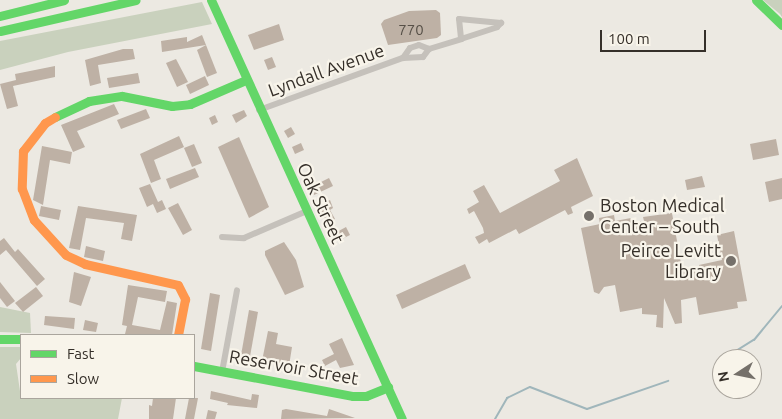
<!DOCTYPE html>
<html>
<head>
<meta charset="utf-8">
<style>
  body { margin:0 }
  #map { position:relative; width:782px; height:419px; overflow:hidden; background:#ece9e2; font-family:Ubuntu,sans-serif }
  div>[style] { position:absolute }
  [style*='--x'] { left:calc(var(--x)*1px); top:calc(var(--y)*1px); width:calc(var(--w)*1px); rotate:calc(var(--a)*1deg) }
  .green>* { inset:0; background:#c9d1bd }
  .stream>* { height:2px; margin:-1px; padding:0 1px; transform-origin:1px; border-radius:1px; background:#a0b6bb }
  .building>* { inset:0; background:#beb1a5 }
  .street>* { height:6px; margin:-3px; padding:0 3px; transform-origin:3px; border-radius:3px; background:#c5c1bb }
  .fast>* { height:9px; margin:-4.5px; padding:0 4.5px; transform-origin:4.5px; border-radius:4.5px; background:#63d668 }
  .slow>* { height:9px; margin:-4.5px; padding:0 4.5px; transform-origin:4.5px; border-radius:4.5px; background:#ff974d }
  .dots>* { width:14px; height:14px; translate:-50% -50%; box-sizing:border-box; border:2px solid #f8f4ea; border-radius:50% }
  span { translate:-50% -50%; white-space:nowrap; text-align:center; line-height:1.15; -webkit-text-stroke:4.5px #f8f4ea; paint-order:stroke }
  .number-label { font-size:15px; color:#575048 }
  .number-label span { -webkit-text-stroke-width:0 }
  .street-label { font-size:18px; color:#352f29 }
  .poi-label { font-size:18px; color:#352f29 }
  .left { translate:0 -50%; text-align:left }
  .right { translate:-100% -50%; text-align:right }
  .legend { position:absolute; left:20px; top:334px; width:175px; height:65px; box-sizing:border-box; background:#f8f4ea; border:1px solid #aaa59d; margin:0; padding:6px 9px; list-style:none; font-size:15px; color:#352f29 }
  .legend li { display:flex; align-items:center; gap:10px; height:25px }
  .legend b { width:25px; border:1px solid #aaa59d }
  .north { position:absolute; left:712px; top:349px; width:50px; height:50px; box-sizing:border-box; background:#f8f4ea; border:1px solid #aaa59d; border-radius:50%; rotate:259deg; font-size:14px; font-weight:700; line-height:20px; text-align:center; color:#352f29 }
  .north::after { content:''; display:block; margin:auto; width:18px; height:22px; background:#75706a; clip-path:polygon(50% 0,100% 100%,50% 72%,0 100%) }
  .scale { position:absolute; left:600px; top:30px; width:106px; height:22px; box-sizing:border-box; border:2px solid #352f29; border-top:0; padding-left:6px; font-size:15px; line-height:18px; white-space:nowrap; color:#352f29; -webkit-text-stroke:4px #f8f4ea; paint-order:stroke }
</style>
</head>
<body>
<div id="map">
  <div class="green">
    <div style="clip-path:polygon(763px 0,782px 0,782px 17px,780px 14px)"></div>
    <div style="clip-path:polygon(202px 2px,212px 24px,68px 52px,0 70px,0 41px)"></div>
    <div style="clip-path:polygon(0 307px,30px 313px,31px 333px,0 332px)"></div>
    <div style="clip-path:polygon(0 347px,21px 347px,21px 358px,16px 364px,21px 398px,122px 398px,118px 419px,0 419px)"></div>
  </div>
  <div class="stream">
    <div style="--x:723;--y:359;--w:36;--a:-32"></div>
    <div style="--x:754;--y:340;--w:44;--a:-50.5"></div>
    <div style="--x:495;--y:419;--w:24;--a:-60"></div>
    <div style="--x:507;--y:398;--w:25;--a:-26"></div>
    <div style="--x:530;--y:387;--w:61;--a:21.1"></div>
    <div style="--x:587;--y:409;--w:86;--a:-19.1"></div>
  </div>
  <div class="building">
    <div style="clip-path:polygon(436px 10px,440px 13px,441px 35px,437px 38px,388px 45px,381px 24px,384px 20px,409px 11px)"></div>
    <div style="clip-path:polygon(279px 24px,284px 40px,254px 50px,248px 35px)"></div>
    <div style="clip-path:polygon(202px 35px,206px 45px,162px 52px,161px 41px,187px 37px,187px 42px)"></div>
    <div style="clip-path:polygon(206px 45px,217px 73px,207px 77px,197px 50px)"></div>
    <div style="clip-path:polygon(123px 49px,133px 49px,135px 59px,98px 65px,101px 83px,90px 86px,85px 60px)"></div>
    <div style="clip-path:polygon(272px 57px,276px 67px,268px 70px,264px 60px)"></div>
    <div style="clip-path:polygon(176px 59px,188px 82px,177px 87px,166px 63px)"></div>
    <div style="clip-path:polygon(55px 66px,55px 77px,13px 86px,18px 106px,7px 109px,0 84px,16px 80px,15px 74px)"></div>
    <div style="clip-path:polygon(138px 73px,140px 83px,109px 88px,107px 78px)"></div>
    <div style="clip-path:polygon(205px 76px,209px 85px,190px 94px,186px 85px)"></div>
    <div style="clip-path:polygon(114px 104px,119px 114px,77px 131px,85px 147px,73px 152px,61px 125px)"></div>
    <div style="clip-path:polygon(146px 109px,150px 118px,121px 129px,117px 120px)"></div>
    <div style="clip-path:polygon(244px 110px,247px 116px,236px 123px,232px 115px)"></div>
    <div style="clip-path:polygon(215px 115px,218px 122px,212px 125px,209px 118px)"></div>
    <div style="clip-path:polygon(291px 127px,295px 134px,288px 138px,284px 131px)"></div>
    <div style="clip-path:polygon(179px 136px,184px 147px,154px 160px,161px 179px,151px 183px,140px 154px)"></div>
    <div style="clip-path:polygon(239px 137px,269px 207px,249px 218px,218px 147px)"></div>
    <div style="clip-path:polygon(776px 139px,779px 155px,753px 160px,750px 144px)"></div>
    <div style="clip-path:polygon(301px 143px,304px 150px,295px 154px,292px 147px)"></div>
    <div style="clip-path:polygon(194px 144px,202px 163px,192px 167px,184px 148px)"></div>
    <div style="clip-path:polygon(42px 146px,72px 152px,70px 164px,50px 160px,43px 205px,33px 200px)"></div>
    <div style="clip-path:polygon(577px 158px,593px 196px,571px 207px,573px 213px,568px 215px,565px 210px,519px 234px,516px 229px,489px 243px,487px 239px,479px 244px,475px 237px,484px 233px,483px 228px,474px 211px,469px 214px,467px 209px,479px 202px,473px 191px,484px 185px,500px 213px,560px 181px,554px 170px)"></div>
    <div style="clip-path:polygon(195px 168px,199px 177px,170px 189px,166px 179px)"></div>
    <div style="clip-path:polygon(702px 176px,705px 187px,687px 190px,685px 180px)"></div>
    <div style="clip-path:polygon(329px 178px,333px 186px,314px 195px,311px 187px)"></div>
    <div style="clip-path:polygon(782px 178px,782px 199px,769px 202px,765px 182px)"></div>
    <div style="clip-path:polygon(150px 184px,158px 202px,162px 200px,166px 209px,157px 213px,153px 204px,147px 207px,139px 188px)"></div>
    <div style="clip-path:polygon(330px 200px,333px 208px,330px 210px,335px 219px,327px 224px,319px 205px)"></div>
    <div style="clip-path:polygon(178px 203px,192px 230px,183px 235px,168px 208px)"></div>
    <div style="clip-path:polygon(41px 206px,61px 210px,59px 220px,39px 216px)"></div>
    <div style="clip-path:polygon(78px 206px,137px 215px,132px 241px,121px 239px,124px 223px,86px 218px,80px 250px,69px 248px)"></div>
    <div style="clip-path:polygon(672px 213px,682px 269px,687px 268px,688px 272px,700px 270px,699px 265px,722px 260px,717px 235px,734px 231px,747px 301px,737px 302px,738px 308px,699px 315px,696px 297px,681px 300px,682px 323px,675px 324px,664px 298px,663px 328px,656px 327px,657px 315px,642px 314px,642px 308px,620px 312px,615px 285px,604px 287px,599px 294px,594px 292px,581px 228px,600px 224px,599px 218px,614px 215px,615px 221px,631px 218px,632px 223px,644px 221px,643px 217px)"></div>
    <div style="clip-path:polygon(346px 227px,350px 235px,338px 241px,335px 233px)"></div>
    <div style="clip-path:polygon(4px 238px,15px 252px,18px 249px,45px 279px,37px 286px,6px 250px,0 255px,0 241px)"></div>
    <div style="clip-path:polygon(284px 242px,296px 260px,304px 287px,285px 295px,265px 255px,265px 251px)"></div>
    <div style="clip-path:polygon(86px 246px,105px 251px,103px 261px,84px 257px)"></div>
    <div style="clip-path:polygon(465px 264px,471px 278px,402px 309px,396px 295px)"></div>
    <div style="clip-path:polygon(74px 272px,91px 277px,81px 306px,69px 302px)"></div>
    <div style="clip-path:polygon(0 282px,15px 301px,7px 307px,0 298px)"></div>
    <div style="clip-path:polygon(128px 285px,167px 291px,165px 302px,138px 297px,132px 325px,160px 330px,167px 301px,177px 303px,172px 335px,125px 334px,127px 326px,122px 325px)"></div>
    <div style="clip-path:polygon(36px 287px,43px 296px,23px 312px,15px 303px)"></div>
    <div style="clip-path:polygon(210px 293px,220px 295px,211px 351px,201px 349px)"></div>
    <div style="clip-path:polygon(249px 310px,258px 312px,249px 362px,240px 361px)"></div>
    <div style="clip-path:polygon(45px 316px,75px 318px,74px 329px,44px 325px)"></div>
    <div style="clip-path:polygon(85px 320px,98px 323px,96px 332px,83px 330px)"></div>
    <div style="clip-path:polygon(268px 331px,278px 333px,276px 344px,292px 347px,289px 366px,262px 361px)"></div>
    <div style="clip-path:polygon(342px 338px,354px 365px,340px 368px,336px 360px,325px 366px,322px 360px,334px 354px,329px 344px)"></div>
    <div style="clip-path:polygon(211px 391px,251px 400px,252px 394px,259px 395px,257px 408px,227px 405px,228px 403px,210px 399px)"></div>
    <div style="clip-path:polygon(153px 398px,176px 398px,173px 419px,149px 419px,149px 405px,152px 406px)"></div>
    <div style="clip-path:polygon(189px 398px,198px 398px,194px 419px,185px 419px)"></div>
    <div style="clip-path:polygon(286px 409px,327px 416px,329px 409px,355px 418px,281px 419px,282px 410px)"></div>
    <div style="clip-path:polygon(208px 410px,217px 412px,215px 419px,206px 419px)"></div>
  </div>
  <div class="street">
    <div style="--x:403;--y:58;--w:12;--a:-55"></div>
    <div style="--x:410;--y:48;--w:9;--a:-18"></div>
    <div style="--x:419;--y:45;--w:11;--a:22"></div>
    <div style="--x:259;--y:110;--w:153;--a:-19.9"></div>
    <div style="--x:403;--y:58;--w:20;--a:-3"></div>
    <div style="--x:423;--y:57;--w:10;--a:-53"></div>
    <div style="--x:429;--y:49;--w:34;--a:-17"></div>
    <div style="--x:461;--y:39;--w:38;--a:-18"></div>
    <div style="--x:497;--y:27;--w:6;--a:-45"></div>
    <div style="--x:501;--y:23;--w:42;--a:-174.6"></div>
    <div style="--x:459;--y:19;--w:20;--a:84"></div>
    <div style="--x:222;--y:237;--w:22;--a:3"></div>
    <div style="--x:244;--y:238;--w:69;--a:-23.2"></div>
    <div style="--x:222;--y:372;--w:83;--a:-79.6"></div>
  </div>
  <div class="fast">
    <div style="--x:211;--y:0;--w:460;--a:65.5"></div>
    <div style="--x:756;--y:0;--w:36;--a:44"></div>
    <div style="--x:0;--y:16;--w:66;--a:-14"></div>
    <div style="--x:0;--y:31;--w:139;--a:-12.8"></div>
    <div style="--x:55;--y:117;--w:38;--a:-25"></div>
    <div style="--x:89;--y:101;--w:33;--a:-9"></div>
    <div style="--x:122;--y:96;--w:51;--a:11.3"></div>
    <div style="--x:172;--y:106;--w:18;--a:-6"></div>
    <div style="--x:190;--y:104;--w:61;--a:-23.2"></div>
    <div style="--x:0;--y:339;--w:21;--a:0"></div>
    <div style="--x:194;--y:366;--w:162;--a:10.7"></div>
    <div style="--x:353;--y:396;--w:13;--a:0"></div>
    <div style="--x:366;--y:396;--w:24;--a:-22"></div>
  </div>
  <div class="slow">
    <div style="--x:55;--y:117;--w:12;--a:149"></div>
    <div style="--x:45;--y:123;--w:36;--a:128"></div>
    <div style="--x:23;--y:151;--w:38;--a:92"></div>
    <div style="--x:22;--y:189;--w:33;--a:69"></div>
    <div style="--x:34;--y:220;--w:47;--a:47.6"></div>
    <div style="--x:66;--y:255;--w:21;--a:25"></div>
    <div style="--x:85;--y:264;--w:95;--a:12.7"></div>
    <div style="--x:178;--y:285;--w:16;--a:63"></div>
    <div style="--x:185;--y:299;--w:37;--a:101"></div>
  </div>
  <div class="dots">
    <div style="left:589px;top:216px;background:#75706a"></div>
    <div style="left:731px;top:261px;background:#75706a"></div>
  </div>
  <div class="number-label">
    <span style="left:411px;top:30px">770</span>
  </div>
  <div class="street-label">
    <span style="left:326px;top:70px;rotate:-20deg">Lyndall Avenue</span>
    <span style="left:321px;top:203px;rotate:65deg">Oak Street</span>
    <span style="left:294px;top:367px;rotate:10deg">Reservoir Street</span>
  </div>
  <div class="poi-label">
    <span class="left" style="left:600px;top:216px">Boston Medical<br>Center – South</span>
    <span class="right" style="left:721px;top:261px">Peirce Levitt<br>Library</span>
  </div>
  <ul class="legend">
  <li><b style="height:6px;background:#63d668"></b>Fast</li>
  <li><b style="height:6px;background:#ff974d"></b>Slow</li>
  </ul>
  <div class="north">N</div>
  <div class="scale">100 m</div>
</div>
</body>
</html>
